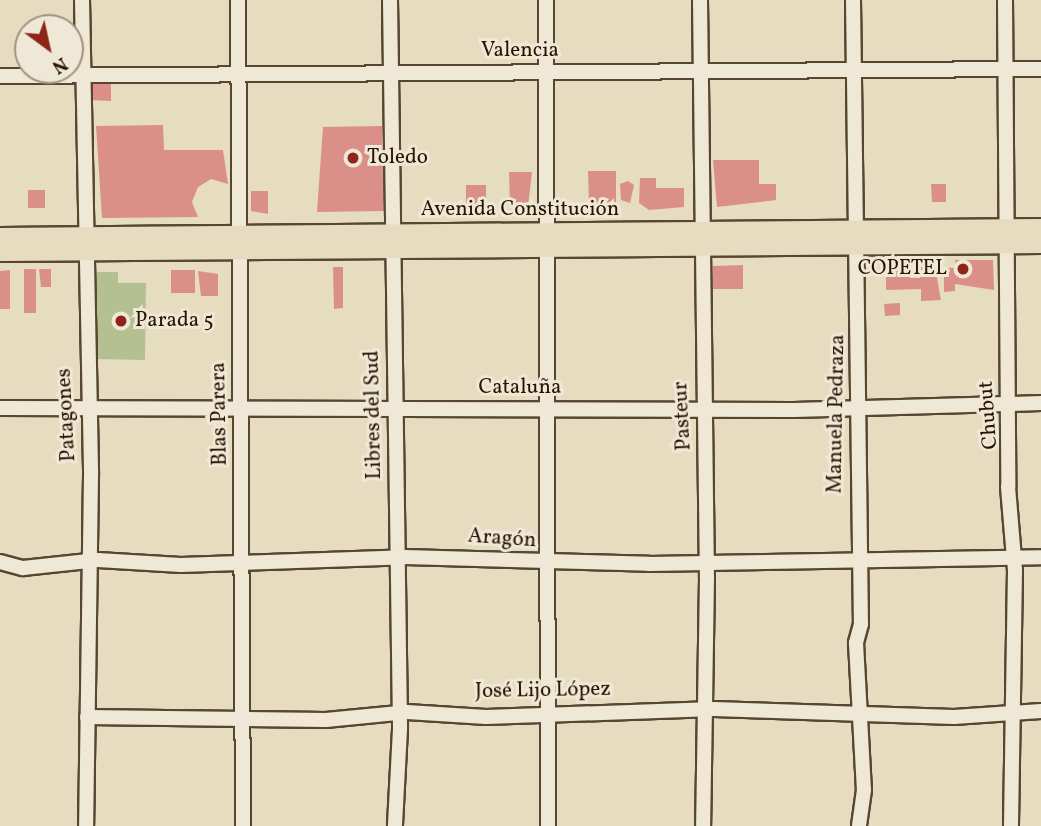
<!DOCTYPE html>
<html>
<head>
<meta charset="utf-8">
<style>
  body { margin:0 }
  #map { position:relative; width:1041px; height:826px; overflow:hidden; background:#e6dcc0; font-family:Vollkorn,serif }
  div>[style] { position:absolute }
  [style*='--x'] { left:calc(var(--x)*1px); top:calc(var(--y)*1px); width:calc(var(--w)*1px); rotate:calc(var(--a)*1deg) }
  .green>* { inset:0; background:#b5c092 }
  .building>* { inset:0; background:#da8f88 }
  .roads { filter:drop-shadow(2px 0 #584630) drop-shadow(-2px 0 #584630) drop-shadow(0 2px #584630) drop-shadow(0 -2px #584630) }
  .minor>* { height:14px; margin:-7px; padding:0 7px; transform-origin:7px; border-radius:7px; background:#efe8d6 }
  .major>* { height:18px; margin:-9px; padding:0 9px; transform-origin:9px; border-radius:9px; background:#e6dcc0 }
  .dots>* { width:19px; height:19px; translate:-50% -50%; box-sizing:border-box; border:4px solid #efe8d6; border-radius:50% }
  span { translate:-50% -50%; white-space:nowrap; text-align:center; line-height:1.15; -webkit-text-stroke:6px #efe8d6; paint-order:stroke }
  .street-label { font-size:21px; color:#291400 }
  .poi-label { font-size:21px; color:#291400 }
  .left { translate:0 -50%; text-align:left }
  .right { translate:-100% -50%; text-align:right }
  .north { position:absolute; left:14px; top:14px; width:70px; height:70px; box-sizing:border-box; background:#efe8d6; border:2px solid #a09380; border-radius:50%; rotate:147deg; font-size:19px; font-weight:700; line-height:28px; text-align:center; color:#291400 }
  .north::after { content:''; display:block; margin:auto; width:24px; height:32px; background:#8f2418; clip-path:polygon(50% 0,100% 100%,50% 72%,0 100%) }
</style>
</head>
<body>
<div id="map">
  <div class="green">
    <div style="clip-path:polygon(97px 272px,118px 272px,118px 283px,146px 283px,145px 360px,96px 359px)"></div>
  </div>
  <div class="building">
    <div style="clip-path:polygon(89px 82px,111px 82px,111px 101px,88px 100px)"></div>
    <div style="clip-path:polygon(163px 125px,164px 150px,223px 150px,228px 184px,211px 179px,198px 187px,192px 202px,198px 217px,102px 218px,96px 126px)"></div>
    <div style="clip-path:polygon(382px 126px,384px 211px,317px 212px,323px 127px)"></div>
    <div style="clip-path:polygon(713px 160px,759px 160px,759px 184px,776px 184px,776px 200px,717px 207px)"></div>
    <div style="clip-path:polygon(588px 171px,616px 171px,616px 203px,589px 203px)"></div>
    <div style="clip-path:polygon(509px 172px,532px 172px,528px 207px,510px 207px)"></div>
    <div style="clip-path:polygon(640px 178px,656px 178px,656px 188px,684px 188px,684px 207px,649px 210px,639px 203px)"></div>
    <div style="clip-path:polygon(628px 181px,634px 185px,630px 203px,621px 200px,620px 184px)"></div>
    <div style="clip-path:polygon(931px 184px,946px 184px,946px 202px,932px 202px)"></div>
    <div style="clip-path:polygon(466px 185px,486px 185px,486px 205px,466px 206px)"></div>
    <div style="clip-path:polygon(28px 190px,45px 190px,45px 208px,28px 208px)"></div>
    <div style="clip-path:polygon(251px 191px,268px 191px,268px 214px,251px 211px)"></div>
    <div style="clip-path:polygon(955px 260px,993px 260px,994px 290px,955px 284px,955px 291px,944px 292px,944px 268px,956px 268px)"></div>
    <div style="clip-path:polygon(743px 265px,743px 289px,713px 289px,713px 266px)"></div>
    <div style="clip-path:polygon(886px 266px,909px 266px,910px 278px,920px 278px,920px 267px,935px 267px,941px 300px,921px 301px,921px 289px,886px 290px)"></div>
    <div style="clip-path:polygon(333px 267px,343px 267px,343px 308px,334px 309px)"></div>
    <div style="clip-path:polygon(24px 269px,36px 269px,36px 313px,24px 313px)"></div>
    <div style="clip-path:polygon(39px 269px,51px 269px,51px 287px,41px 287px)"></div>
    <div style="clip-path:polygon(10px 270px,10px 309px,0 309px,0 271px)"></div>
    <div style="clip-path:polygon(171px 270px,195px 270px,195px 293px,171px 293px)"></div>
    <div style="clip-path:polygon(198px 271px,218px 274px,218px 296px,201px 296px)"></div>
    <div style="clip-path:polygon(900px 303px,900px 315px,885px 316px,884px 304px)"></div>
  </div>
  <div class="roads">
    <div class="minor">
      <div style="--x:82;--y:0;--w:476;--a:88.9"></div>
      <div style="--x:91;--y:476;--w:350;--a:90.8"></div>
      <div style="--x:238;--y:0;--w:826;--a:89.65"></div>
      <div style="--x:390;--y:0;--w:729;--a:89.21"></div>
      <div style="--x:400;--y:729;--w:97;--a:93"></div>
      <div style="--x:546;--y:0;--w:826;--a:89.86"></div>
      <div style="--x:700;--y:0;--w:578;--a:89.31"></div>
      <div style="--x:707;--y:578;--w:248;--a:90.9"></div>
      <div style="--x:853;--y:0;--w:624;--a:89.27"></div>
      <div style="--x:861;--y:624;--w:20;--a:105"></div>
      <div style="--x:856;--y:643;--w:147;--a:86.9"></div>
      <div style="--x:864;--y:790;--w:36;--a:98"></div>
      <div style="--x:1005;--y:0;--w:487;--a:89.6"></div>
      <div style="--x:1008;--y:487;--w:83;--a:85.2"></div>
      <div style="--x:1015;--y:570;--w:256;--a:90.9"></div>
      <div style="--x:0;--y:76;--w:1041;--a:-0.39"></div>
      <div style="--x:0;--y:408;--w:794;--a:0.14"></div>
      <div style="--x:794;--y:410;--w:247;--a:-1.6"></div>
      <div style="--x:0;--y:562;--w:24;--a:15"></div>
      <div style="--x:23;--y:568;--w:75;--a:-6.1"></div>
      <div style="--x:98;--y:560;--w:83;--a:3.4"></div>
      <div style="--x:181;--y:565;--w:224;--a:-2"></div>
      <div style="--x:405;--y:557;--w:244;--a:1.6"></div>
      <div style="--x:649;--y:564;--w:392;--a:-1"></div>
      <div style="--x:87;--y:717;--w:239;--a:0.7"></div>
      <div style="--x:326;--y:720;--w:81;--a:-5.6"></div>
      <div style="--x:407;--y:712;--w:79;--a:3.6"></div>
      <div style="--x:486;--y:717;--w:228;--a:-2"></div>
      <div style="--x:714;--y:709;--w:240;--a:1.9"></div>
      <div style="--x:954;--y:717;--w:87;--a:-3.9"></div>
    </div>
    <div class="major">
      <div style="--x:0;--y:237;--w:1041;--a:-0.5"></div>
      <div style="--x:0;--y:252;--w:1041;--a:-0.44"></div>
    </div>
  </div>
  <div class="dots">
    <div style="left:353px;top:158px;background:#8f2418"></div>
    <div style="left:963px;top:269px;background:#8f2418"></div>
    <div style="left:121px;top:321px;background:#8f2418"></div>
  </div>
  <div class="street-label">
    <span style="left:520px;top:51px">Valencia</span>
    <span style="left:520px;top:210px">Avenida Constitución</span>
    <span style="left:520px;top:388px">Cataluña</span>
    <span style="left:220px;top:414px;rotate:-91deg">Blas Parera</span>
    <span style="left:837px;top:414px;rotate:-89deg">Manuela Pedraza</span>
    <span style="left:67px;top:415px;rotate:-93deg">Patagones</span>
    <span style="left:374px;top:415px;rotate:-91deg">Libres del Sud</span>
    <span style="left:989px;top:415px;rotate:-94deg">Chubut</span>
    <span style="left:683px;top:416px;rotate:-93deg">Pasteur</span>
    <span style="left:502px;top:539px;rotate:4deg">Aragón</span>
    <span style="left:543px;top:691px;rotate:-1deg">José Lijo López</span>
  </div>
  <div class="poi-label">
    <span class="left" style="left:367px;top:158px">Toledo</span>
    <span class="right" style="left:947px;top:269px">COPETEL</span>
    <span class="left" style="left:135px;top:321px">Parada 5</span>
  </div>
  <div class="north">N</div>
</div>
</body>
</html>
